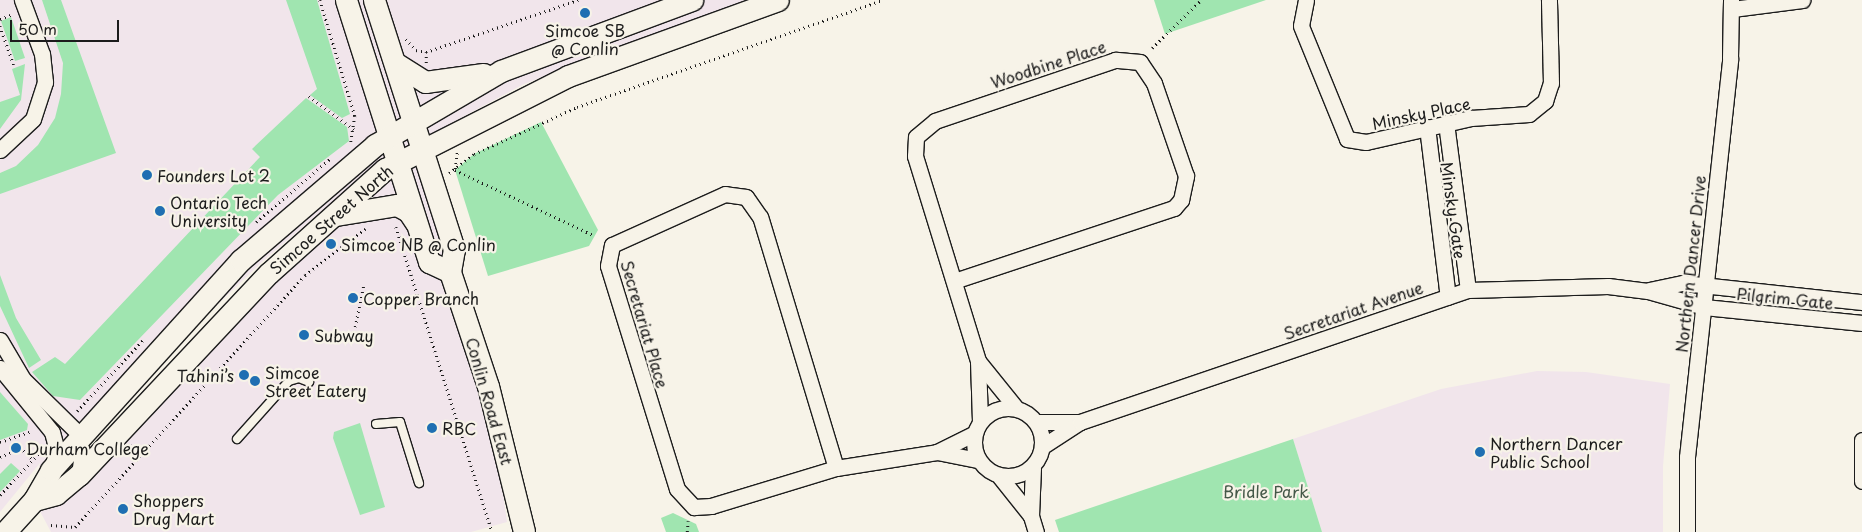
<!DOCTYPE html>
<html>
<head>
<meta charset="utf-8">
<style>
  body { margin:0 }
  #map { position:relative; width:1862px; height:532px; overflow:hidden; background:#f7f3e8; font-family:"Playpen Sans",sans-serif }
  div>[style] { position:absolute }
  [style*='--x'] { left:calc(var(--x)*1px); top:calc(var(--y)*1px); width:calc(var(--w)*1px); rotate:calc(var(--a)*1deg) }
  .built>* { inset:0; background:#f1e5eb }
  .green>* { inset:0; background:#a0e5b0 }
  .path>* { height:2.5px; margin-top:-1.25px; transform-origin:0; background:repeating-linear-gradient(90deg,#1c1c1c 0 1px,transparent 0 5px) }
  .roads { filter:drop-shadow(1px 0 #1c1c1c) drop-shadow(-1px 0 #1c1c1c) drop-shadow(0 1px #1c1c1c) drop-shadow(0 -1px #1c1c1c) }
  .lane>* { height:8px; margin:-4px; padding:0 4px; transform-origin:4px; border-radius:4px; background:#f7f3e8 }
  .street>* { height:15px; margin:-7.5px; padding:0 7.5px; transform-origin:7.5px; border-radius:7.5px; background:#f7f3e8 }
  .street>.ring { margin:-7.5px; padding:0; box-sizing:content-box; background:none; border:15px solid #f7f3e8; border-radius:50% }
  .secondary>* { height:21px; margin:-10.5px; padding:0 10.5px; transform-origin:10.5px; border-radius:10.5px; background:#f7f3e8 }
  .dots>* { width:14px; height:14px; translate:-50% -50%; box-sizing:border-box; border:2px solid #f7f3e8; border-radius:50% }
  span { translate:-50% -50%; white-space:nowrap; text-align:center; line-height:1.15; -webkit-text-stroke:4.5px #f7f3e8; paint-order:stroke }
  .poi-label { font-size:16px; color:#1c1c1c }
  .left { translate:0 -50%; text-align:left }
  .right { translate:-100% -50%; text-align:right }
  .street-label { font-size:16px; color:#1c1c1c }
  .park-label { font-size:16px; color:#445848 }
  .scale { position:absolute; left:10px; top:20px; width:109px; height:22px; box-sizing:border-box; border:2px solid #1c1c1c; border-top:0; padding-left:6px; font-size:15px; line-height:18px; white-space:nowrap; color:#1c1c1c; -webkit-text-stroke:4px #f7f3e8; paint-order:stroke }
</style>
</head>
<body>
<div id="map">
  <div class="built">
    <div style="clip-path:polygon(0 0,748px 0,524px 84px,379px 162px,263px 261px,100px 416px,41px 481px,56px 494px,119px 422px,423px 147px,488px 386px,507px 522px,471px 532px,51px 532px,34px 500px,40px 463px,0 512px)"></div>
    <div style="clip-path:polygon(1537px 371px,1586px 372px,1670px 384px,1663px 466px,1663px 532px,1322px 532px,1293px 439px,1441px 389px)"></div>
  </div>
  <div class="green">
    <div style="clip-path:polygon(42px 0,61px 0,116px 153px,0 194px,0 173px,16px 166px,38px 145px,55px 118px,61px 94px,63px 63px)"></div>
    <div style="clip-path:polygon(286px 0,317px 0,350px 114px,342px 118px,310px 95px,317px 89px)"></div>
    <div style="clip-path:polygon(1154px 0,1266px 0,1165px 34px)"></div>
    <div style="clip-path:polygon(11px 17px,25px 58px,15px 61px,1px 21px)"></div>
    <div style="clip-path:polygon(25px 64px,21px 100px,0 129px,0 102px,20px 95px,12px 69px)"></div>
    <div style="clip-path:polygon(306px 98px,347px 127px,349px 141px,278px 195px,80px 400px,53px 396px,32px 372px,55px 357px,65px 364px,260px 157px,252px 149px)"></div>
    <div style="clip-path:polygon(541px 122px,598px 230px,589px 246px,488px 276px,455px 170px,474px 154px)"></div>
    <div style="clip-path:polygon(0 275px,16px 318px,41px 360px,29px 368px,0 306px)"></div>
    <div style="clip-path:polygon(0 392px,28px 424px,27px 430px,0 440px)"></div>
    <div style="clip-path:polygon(360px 423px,385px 507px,360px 515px,333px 438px,334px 432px)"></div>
    <div style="clip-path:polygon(1293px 439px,1322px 532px,1059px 532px,1055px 520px)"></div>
    <div style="clip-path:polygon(11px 463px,20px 471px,0 492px,0 474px)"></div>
    <div style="clip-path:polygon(673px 513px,696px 524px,699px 532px,666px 532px,661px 518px)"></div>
  </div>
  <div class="path">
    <div style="--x:320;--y:0;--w:121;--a:73.2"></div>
    <div style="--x:355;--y:116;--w:26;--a:99"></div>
    <div style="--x:0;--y:19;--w:14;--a:-21"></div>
    <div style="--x:0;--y:26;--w:41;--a:70.3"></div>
    <div style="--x:406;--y:39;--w:15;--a:48"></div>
    <div style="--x:416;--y:50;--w:10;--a:11"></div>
    <div style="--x:426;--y:52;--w:161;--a:-18.9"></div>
    <div style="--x:1152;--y:48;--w:69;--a:-44.4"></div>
    <div style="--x:426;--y:63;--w:11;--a:-90"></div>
    <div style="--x:309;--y:96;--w:57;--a:36.5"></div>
    <div style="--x:455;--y:169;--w:17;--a:-83"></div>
    <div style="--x:455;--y:170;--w:153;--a:25.2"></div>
    <div style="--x:449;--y:173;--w:31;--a:-37"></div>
    <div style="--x:474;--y:154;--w:113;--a:-24.5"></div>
    <div style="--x:577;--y:107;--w:323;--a:-19.3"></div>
    <div style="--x:256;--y:222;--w:99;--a:-40.5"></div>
    <div style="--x:396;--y:227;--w:320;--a:72.5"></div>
    <div style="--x:355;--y:327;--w:45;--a:-78.4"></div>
    <div style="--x:77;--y:411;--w:97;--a:-47.1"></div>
    <div style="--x:0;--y:442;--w:34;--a:-19"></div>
    <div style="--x:130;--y:445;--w:14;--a:45"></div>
    <div style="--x:20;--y:447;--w:18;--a:45"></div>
    <div style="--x:0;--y:457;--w:17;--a:-24"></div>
    <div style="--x:0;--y:495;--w:60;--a:-47"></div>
    <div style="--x:51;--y:525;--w:24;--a:5"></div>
    <div style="--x:75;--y:527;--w:341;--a:-47.6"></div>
    <div style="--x:305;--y:275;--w:76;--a:-37.5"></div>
    <div style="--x:687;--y:532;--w:11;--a:-85"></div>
  </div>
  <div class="roads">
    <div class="lane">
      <div style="--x:376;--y:424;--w:24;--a:-5"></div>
      <div style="--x:400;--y:422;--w:64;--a:72.7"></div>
      <div style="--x:237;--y:439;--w:78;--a:-48.1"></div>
      <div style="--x:289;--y:381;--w:10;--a:-17"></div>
      <div style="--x:299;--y:378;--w:11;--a:22"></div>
    </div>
    <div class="street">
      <div style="--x:1306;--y:0;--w:26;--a:101"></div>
      <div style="--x:1301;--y:26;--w:122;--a:67.8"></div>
      <div style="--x:1347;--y:139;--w:19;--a:9"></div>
      <div style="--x:1366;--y:142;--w:108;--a:-12.9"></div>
      <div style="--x:1471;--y:118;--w:58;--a:-3.9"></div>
      <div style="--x:1529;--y:114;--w:21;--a:-39"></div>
      <div style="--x:1545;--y:101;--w:19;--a:-72"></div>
      <div style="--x:1551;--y:83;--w:83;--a:-91.4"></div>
      <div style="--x:1732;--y:9;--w:71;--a:-7.3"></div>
      <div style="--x:1446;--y:123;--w:168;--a:82.5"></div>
      <div style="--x:1427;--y:127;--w:171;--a:83"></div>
      <div style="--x:0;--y:150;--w:45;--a:-43.2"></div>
      <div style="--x:33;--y:119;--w:39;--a:-72"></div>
      <div style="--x:45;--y:82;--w:28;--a:-96"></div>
      <div style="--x:42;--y:54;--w:58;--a:-110.3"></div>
      <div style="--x:954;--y:281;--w:232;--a:-18.4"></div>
      <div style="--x:1174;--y:208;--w:11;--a:-49"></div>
      <div style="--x:1181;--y:200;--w:25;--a:-78"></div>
      <div style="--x:1186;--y:176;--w:98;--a:-109"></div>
      <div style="--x:1154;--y:83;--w:25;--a:-124"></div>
      <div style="--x:1140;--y:62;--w:25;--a:-175"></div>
      <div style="--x:1115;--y:60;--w:190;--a:161.3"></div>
      <div style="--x:935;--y:121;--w:25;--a:140"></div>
      <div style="--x:916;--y:137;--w:19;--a:93"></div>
      <div style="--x:915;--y:156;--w:214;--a:72.9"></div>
      <div style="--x:978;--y:361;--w:59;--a:88.1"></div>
      <div style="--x:1649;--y:290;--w:35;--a:-12"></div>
      <div style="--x:1683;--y:283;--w:180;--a:6.1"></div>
      <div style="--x:0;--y:340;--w:45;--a:59.5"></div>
      <div style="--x:23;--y:379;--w:76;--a:44.5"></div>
      <div style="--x:77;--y:432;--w:22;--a:77"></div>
      <div style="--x:82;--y:453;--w:22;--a:98"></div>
      <div style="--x:978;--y:361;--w:60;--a:51"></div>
      <div style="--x:0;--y:368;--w:82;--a:50.9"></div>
      <div style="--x:52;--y:432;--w:20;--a:75"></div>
      <div style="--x:57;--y:451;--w:16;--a:108"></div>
      <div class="ring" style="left:974px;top:408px;width:53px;height:53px"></div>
      <div style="--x:1037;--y:422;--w:43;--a:0"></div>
      <div style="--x:1862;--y:440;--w:41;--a:90"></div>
      <div style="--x:1043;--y:446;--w:44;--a:-33"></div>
      <div style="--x:1080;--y:422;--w:410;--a:-18.8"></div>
      <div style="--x:1468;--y:290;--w:140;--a:-1.6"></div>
      <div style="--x:1608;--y:286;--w:40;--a:7.1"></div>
      <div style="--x:1648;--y:291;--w:58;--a:15.9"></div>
      <div style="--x:1704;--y:307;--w:159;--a:5.8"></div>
      <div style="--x:937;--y:452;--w:42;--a:11"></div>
      <div style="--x:836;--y:468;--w:262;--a:-106.8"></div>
      <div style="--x:760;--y:217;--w:24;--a:-125"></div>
      <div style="--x:746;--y:197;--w:21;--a:-172"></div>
      <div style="--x:725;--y:194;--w:124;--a:155.7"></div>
      <div style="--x:612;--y:245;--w:21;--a:101"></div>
      <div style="--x:608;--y:266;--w:233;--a:72.8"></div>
      <div style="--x:677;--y:489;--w:25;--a:47"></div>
      <div style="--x:694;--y:507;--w:17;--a:-3"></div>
      <div style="--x:711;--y:506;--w:131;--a:-16.9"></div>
      <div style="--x:836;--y:468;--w:102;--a:-9"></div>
      <div style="--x:937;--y:452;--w:40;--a:-26.6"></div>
      <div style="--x:1033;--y:468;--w:48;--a:92.4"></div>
      <div style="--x:1031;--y:516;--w:17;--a:73"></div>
      <div style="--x:1000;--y:477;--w:50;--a:51.5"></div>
      <div style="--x:1687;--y:532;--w:75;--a:-90"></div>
      <div style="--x:1687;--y:457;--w:401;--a:-83.8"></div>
      <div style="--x:1730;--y:58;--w:58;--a:-89"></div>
    </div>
    <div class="secondary">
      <div style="--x:346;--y:0;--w:275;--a:72.4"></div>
      <div style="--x:429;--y:262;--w:23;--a:25"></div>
      <div style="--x:374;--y:0;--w:262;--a:72.2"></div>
      <div style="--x:454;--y:249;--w:23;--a:100"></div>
      <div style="--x:450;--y:272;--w:120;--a:71.6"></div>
      <div style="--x:488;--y:386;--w:150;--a:76.1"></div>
      <div style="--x:395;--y:63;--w:36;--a:32"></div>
      <div style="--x:425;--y:82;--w:59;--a:-7.9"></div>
      <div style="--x:336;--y:215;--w:62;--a:-9.3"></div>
      <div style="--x:397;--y:205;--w:13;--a:29"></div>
      <div style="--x:408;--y:211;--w:14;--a:56"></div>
      <div style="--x:34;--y:500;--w:23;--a:-15"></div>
      <div style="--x:56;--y:494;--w:30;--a:-40"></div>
      <div style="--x:79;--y:475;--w:277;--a:-46.8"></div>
      <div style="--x:269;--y:273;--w:156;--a:-41.9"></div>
      <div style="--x:385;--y:169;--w:205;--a:-26.9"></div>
      <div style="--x:568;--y:76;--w:223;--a:-19.9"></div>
      <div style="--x:5;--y:532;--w:43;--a:-47.8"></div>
      <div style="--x:34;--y:500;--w:34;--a:-60"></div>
      <div style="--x:51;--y:470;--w:283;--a:-47.9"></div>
      <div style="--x:241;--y:260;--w:177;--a:-40.6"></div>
      <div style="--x:375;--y:145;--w:146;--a:-30.4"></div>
      <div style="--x:501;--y:71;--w:204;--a:-20.4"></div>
    </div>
  </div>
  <div class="dots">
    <div style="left:585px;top:13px;background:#1f6fb2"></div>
    <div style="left:147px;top:175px;background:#1f6fb2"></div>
    <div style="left:160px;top:211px;background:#1f6fb2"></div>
    <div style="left:331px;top:244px;background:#1f6fb2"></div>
    <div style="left:353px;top:298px;background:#1f6fb2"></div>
    <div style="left:304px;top:335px;background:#1f6fb2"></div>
    <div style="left:244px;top:375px;background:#1f6fb2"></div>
    <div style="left:255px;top:381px;background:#1f6fb2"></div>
    <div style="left:432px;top:428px;background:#1f6fb2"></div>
    <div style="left:16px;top:448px;background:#1f6fb2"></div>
    <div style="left:1480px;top:452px;background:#1f6fb2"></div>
    <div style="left:123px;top:509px;background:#1f6fb2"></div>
  </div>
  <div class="poi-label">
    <span style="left:585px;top:39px">Simcoe SB<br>@ Conlin</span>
    <span class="left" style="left:157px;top:175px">Founders Lot 2</span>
    <span class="left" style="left:170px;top:211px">Ontario Tech<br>University</span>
    <span class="left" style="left:341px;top:244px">Simcoe NB @ Conlin</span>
    <span class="left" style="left:363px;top:298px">Copper Branch</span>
    <span class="left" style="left:314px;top:335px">Subway</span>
    <span class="left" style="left:265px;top:381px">Simcoe<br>Street Eatery</span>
    <span class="right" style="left:234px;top:375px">Tahini’s</span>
    <span class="left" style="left:442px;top:428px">RBC</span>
    <span class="left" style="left:1490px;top:452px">Northern Dancer<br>Public School</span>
    <span class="left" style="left:26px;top:448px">Durham College</span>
    <span class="left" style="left:133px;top:509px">Shoppers<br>Drug Mart</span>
  </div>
  <div class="street-label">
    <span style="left:1048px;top:64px;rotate:-18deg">Woodbine Place</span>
    <span style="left:1421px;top:113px;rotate:-12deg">Minsky Place</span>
    <span style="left:1454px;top:210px;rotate:82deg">Minsky Gate</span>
    <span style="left:331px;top:219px;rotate:-41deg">Simcoe Street North</span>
    <span style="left:1690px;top:264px;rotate:-84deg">Northern Dancer Drive</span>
    <span style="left:1785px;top:298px;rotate:6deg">Pilgrim Gate</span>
    <span style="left:1353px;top:310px;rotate:-19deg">Secretariat Avenue</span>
    <span style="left:645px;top:324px;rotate:74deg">Secretariat Place</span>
    <span style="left:490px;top:401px;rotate:74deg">Conlin Road East</span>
  </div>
  <div class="park-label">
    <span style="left:1266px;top:491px">Bridle Park</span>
  </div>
  <div class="scale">50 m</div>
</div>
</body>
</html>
